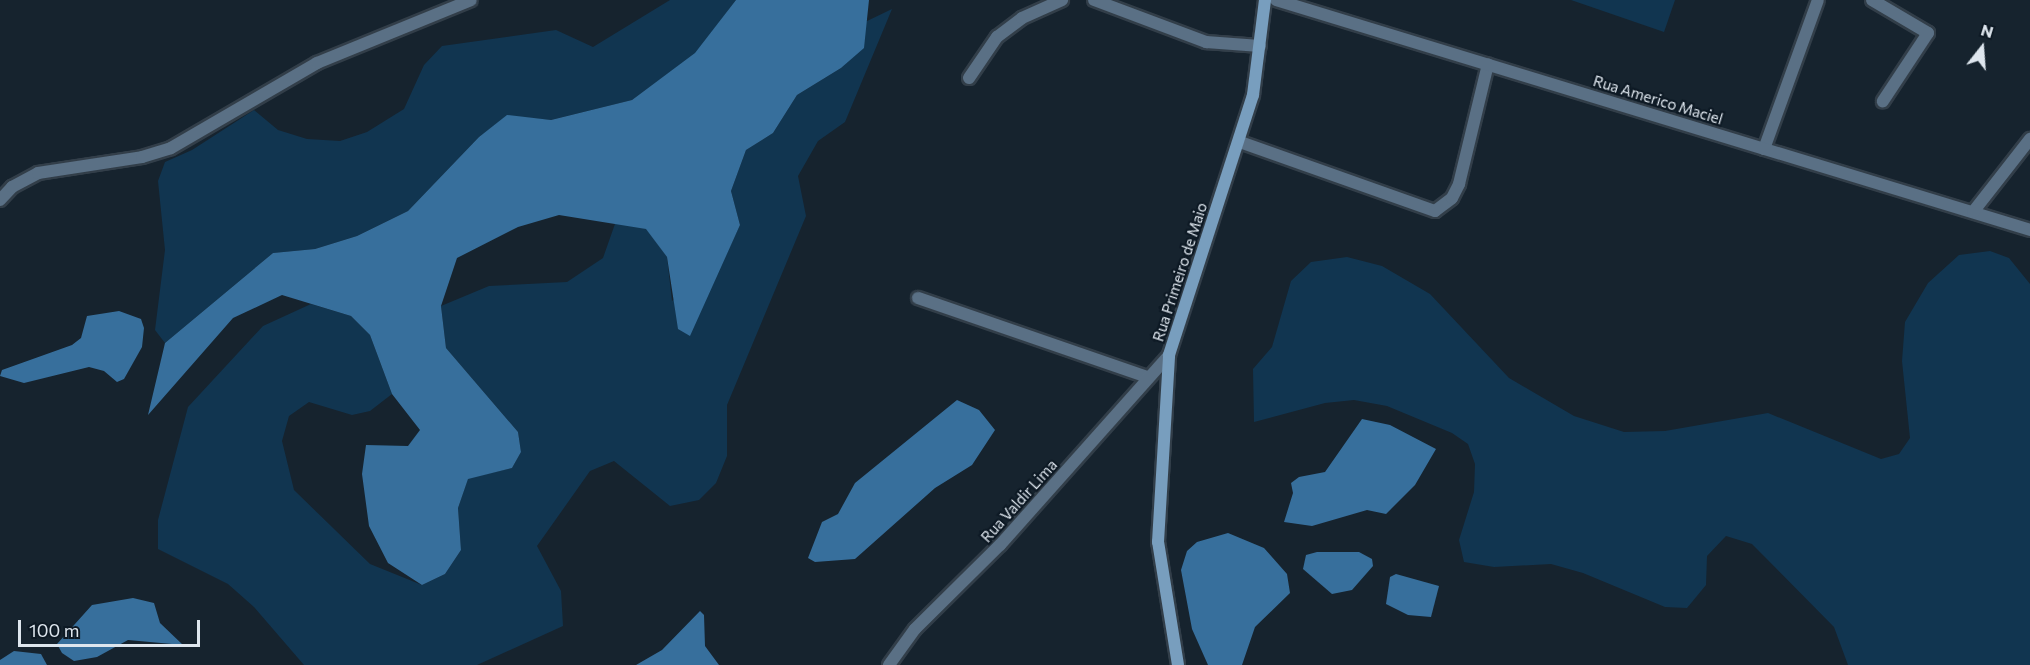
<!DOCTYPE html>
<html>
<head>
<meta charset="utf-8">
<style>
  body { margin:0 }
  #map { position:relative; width:2030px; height:665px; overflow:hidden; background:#16232e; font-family:Commissioner,sans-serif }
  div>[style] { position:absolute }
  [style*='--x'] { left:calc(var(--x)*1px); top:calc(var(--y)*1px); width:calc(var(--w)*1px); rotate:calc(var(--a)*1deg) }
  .green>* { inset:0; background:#113550 }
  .water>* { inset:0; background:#376f9c }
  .roads { filter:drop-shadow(2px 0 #323e49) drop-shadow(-2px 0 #323e49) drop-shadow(0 2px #323e49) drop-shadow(0 -2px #323e49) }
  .minor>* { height:12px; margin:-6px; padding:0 6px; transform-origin:6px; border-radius:6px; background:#5a7085 }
  .tertiary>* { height:12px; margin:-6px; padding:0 6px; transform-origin:6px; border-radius:6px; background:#5a7085 }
  .secondary>* { height:12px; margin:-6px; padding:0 6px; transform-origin:6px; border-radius:6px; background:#789ebe }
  span { translate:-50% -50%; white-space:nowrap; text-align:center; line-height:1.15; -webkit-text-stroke:4.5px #0d1924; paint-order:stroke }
  .street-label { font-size:15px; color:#dee6ee }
  .north { position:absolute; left:1952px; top:18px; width:60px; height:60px; -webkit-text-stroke:4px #0d1924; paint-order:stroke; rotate:17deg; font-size:16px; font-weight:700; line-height:24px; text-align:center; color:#dee6ee }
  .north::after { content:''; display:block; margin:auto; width:21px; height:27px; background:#dee6ee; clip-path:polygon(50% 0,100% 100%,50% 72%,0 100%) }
  .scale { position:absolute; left:18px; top:620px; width:182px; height:27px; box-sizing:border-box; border:3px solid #dee6ee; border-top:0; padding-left:8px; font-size:18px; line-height:21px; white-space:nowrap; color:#dee6ee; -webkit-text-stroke:4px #0d1924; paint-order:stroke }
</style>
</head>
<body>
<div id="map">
  <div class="green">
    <div style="clip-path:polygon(670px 0,736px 0,696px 53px,632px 100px,551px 120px,507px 116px,479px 137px,408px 211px,357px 236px,315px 249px,273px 253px,165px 343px,155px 330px,165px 250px,158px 181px,165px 162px,192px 150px,254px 110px,278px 130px,307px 139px,340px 141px,367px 132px,404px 109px,424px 65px,442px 46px,556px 30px,593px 47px)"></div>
    <div style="clip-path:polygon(1571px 0,1675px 0,1664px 32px)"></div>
    <div style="clip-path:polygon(892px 9px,845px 122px,818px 141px,798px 176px,806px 216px,727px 405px,727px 456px,716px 483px,699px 500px,670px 506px,614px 461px,590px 471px,537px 546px,561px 591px,563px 626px,477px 665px,304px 665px,254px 607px,228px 584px,158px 549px,158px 520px,188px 407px,263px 326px,311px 304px,351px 316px,370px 335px,392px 394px,370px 411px,352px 415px,309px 402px,289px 416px,282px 441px,294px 490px,370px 564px,422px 585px,445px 574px,461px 550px,458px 508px,468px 478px,512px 468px,521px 452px,518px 432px,446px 348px,441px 306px,489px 286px,567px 282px,603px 258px,616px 221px,647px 229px,667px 257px,672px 301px,724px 259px,740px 225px,731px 191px,746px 150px,773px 133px,797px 95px,841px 68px,863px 48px,865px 22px)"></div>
    <div style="clip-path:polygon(1990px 251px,2009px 258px,2030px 284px,2030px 665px,1848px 665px,1834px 627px,1752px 544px,1726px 536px,1707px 556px,1706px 585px,1687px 608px,1665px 607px,1583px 573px,1551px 564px,1494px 567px,1464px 562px,1459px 540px,1474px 492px,1475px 464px,1468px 444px,1452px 433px,1387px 406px,1354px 400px,1325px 403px,1254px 422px,1253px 369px,1272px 347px,1291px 281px,1311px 262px,1347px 257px,1382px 266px,1430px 294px,1509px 378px,1574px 416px,1624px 432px,1665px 431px,1768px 413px,1881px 459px,1899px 454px,1910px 438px,1902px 361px,1905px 322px,1928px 283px,1959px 255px)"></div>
  </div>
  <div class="water">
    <div style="clip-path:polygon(736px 0,869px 0,864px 48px,841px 68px,797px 95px,773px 133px,746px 150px,731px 191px,740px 225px,690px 336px,678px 329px,667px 257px,646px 229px,559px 215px,518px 227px,457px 258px,441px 306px,446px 348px,518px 432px,521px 452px,512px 468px,468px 479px,458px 508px,461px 550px,445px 574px,422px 585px,388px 563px,369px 526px,362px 474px,366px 445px,408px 446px,420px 430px,392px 394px,370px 335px,351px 316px,282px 295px,233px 318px,148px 415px,165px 343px,273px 253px,315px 249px,357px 236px,408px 211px,479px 137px,507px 115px,551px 120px,632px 100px,695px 53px)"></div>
    <div style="clip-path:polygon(119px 311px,141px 319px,144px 328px,142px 347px,124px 379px,117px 382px,104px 371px,89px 367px,24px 383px,0 376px,2px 370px,72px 345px,81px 338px,87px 316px)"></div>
    <div style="clip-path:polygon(957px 400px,979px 410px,995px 430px,972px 465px,935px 488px,855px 559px,815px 562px,808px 558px,822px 522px,838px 514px,855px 483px)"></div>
    <div style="clip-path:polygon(1362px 419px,1390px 425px,1436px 449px,1415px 485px,1386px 514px,1367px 510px,1312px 526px,1284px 522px,1293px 493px,1291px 483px,1299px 477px,1325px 472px)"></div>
    <div style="clip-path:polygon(1228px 533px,1264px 548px,1287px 574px,1290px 593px,1255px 627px,1242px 665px,1208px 665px,1192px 629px,1181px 570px,1187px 551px,1197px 542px)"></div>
    <div style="clip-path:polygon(1317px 552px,1359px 552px,1372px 559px,1373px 566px,1352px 590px,1332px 594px,1303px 569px,1306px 555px)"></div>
    <div style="clip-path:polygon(1396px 574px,1439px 586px,1431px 617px,1408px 615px,1386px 604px,1390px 577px)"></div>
    <div style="clip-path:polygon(133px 598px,154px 603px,160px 623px,183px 645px,128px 640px,97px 657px,74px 661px,62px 653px,57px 644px,92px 605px)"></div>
    <div style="clip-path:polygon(700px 611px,704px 615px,705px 646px,719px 665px,636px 665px,662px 650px)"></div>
    <div style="clip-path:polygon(14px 651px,41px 654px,47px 665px,0 665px,0 660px)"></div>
  </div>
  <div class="roads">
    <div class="minor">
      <div style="--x:1094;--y:0;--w:120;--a:20.6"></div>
      <div style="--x:1206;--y:42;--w:54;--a:4.2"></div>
      <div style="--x:1872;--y:0;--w:65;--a:30.5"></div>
      <div style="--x:1928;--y:33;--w:82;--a:123.5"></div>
      <div style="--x:969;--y:78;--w:50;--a:-55.7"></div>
      <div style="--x:997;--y:37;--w:31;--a:-37"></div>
      <div style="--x:1022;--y:18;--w:44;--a:-24.2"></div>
      <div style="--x:1240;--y:142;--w:207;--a:19.5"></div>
      <div style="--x:1435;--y:211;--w:21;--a:-37"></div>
      <div style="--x:1452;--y:198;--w:16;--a:-63"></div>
      <div style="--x:1459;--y:184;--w:123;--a:-76.4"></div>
      <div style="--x:1764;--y:149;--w:158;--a:-70.1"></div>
      <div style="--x:0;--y:200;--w:18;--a:-47"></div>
      <div style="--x:12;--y:187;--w:30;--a:-28"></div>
      <div style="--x:38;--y:173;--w:105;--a:-8.7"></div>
      <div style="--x:142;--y:157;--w:30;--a:-17"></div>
      <div style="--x:171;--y:148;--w:169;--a:-30.2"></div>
      <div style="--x:317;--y:63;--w:166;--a:-22.2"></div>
      <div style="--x:918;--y:298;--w:243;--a:19"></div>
      <div style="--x:889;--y:665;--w:44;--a:-54.2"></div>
      <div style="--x:915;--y:629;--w:120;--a:-44.7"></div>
      <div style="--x:1000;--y:545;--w:254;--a:-48.3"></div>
    </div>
    <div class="tertiary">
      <div style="--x:1276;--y:0;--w:788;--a:16.96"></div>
      <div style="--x:1973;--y:212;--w:93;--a:-52"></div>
    </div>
    <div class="secondary">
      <div style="--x:1178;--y:665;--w:125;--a:-99.2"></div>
      <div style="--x:1158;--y:542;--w:187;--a:-86.6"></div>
      <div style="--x:1169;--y:355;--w:273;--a:-72.1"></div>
      <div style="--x:1253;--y:95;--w:96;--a:-82.8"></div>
    </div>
  </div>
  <div class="street-label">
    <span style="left:1658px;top:100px;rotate:17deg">Rua Americo Maciel</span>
    <span style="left:1180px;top:272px;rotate:-72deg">Rua Primeiro de Maio</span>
    <span style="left:1019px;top:501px;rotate:-48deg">Rua Valdir Lima</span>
  </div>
  <div class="north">N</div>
  <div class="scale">100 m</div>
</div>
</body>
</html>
